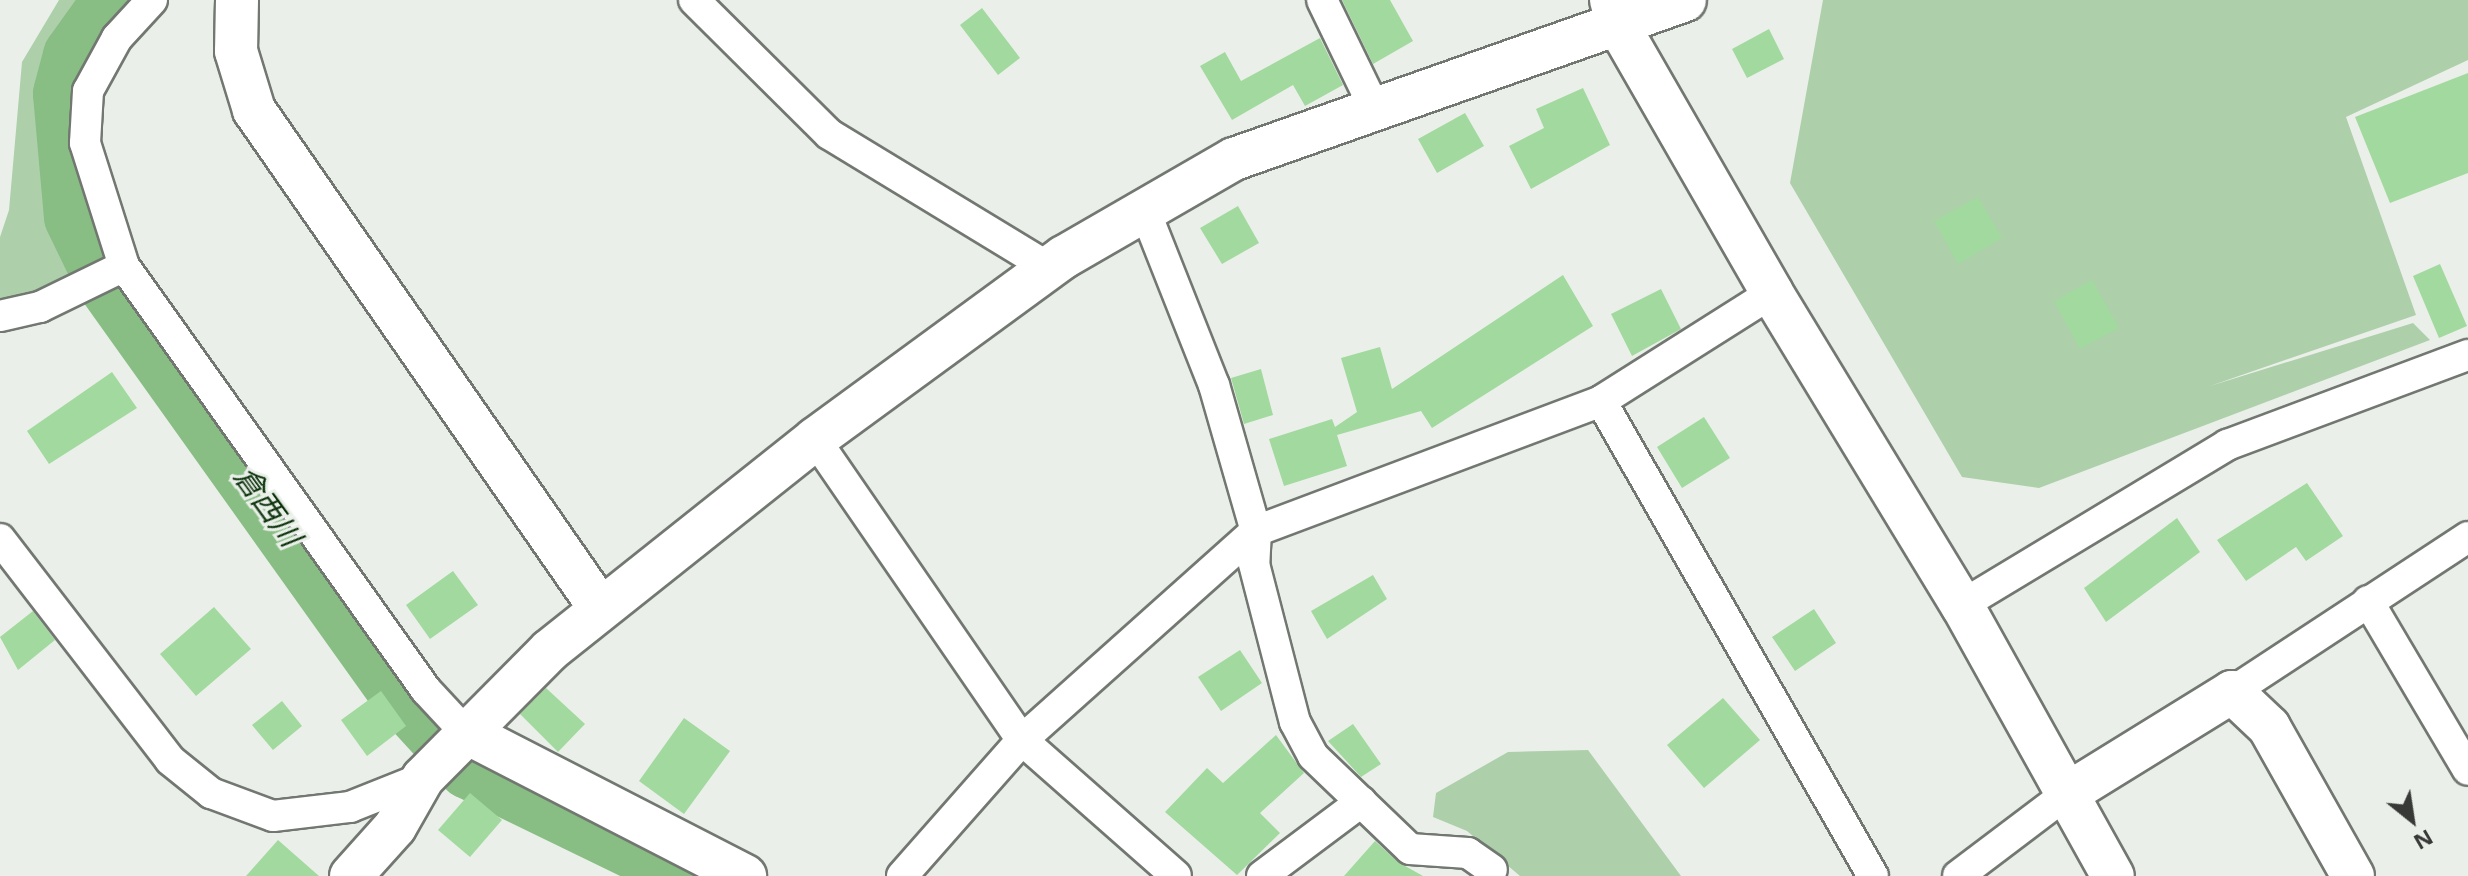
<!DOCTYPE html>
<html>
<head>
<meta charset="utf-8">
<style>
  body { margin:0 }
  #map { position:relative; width:2468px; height:876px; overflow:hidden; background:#eaf0e9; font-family:"Open Sans","Noto Sans JP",sans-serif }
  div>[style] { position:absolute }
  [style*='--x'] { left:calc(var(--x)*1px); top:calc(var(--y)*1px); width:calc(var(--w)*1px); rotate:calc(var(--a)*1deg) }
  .green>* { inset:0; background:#add0aa }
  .river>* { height:64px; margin:-32px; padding:0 32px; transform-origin:32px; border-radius:32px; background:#88be84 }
  .building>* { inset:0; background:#a2d99e }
  .roads { filter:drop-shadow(2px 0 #727871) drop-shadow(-2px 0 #727871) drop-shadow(0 2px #727871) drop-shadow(0 -2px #727871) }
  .street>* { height:30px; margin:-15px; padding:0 15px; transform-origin:15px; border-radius:15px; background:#fff }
  .secondary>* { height:42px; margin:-21px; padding:0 21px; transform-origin:21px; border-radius:21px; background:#fff }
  span { translate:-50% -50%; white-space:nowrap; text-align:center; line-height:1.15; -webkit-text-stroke:6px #eaf0e9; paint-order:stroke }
  .water-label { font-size:30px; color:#0c320b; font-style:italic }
  .north { position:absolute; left:2372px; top:780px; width:80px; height:80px; -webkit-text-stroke:6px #eaf0e9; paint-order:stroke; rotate:150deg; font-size:22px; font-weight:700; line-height:32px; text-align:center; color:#373937 }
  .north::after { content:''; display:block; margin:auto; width:28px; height:36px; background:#373937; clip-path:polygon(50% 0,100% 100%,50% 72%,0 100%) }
</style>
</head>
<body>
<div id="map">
  <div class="green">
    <div style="clip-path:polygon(59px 0,155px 0,88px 91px,124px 266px,0 316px,0 237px,9px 210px,22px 62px)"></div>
    <div style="clip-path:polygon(1823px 0,2468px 0,2468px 60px,2346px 117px,2416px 315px,2210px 386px,2413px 323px,2430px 340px,2039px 488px,1962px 477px,1790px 183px)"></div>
    <div style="clip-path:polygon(1588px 750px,1681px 876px,1520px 876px,1467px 831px,1433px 817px,1436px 793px,1508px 752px)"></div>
  </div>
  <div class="river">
    <div style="--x:115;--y:0;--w:69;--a:125.5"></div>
    <div style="--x:75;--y:56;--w:39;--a:105"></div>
    <div style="--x:65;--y:94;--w:123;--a:84.9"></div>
    <div style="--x:76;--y:217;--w:69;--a:64.2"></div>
    <div style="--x:106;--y:279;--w:511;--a:54.48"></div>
    <div style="--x:403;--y:695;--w:98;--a:47.5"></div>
    <div style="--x:469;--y:767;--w:249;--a:25.9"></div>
  </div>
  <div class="building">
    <div style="clip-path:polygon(1342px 0,1390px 0,1413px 41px,1373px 64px)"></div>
    <div style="clip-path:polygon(982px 8px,1020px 58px,998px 75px,960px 25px)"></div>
    <div style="clip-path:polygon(1769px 29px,1784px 59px,1747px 78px,1732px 49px)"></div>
    <div style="clip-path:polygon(1320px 38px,1343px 85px,1305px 106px,1293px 85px,1232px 120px,1200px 66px,1225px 52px,1241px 81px)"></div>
    <div style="clip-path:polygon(2468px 73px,2468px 173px,2390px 203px,2355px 117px)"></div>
    <div style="clip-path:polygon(1583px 88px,1610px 145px,1531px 189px,1509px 146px,1544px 128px,1536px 109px)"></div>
    <div style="clip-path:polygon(1465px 113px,1484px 146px,1437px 173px,1418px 139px)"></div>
    <div style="clip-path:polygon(1978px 197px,2002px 238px,1958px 264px,1934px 221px)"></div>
    <div style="clip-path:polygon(1238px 206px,1259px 243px,1222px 264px,1200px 228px)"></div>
    <div style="clip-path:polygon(2440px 264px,2467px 326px,2439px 338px,2413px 276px)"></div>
    <div style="clip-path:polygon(1563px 275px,1593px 326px,1432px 428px,1421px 411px,1337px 435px,1347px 466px,1284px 486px,1269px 439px,1332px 419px,1335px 427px,1357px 412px,1341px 358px,1380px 347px,1392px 389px)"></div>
    <div style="clip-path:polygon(2092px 280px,2119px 328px,2080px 349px,2054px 301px)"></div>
    <div style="clip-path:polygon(1661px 289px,1681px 329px,1632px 356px,1611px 314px)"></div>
    <div style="clip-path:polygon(1261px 369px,1273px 415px,1244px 424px,1231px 378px)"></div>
    <div style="clip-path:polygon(112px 372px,137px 408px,49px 464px,27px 431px)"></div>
    <div style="clip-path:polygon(1704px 417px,1730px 458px,1682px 488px,1657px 447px)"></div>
    <div style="clip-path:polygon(2307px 483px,2343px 536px,2306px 561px,2296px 547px,2246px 581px,2217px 540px)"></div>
    <div style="clip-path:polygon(2177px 518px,2200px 552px,2106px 622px,2084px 588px)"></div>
    <div style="clip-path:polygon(453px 571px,478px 605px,430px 639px,406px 605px)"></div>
    <div style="clip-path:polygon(1373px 575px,1387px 599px,1327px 639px,1311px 611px)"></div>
    <div style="clip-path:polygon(214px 607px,251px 649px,196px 696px,160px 654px)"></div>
    <div style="clip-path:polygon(1814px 609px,1836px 643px,1795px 671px,1772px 637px)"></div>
    <div style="clip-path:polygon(33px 611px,55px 640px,18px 670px,0 637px)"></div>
    <div style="clip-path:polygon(1240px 650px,1262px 683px,1221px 711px,1198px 677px)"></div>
    <div style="clip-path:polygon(546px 688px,585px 724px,558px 752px,520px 714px)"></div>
    <div style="clip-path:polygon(381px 691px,406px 726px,367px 756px,341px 720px)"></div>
    <div style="clip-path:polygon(1723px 698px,1760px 740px,1704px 788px,1667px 745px)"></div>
    <div style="clip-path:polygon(282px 701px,302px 726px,273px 750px,252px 725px)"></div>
    <div style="clip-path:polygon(684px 718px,730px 751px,684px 814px,639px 781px)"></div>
    <div style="clip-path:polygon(1353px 724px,1381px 764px,1361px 777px,1328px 741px)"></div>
    <div style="clip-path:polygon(1276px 735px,1304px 773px,1260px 813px,1280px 833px,1237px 875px,1165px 812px,1207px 768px,1223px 783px)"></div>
    <div style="clip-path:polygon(470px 793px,502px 820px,470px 857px,438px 830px)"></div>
    <div style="clip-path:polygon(278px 840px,319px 876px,246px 876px)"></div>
    <div style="clip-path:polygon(1375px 841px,1398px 862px,1423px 876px,1344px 876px)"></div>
  </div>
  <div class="roads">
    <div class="street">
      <div style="--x:152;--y:0;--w:52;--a:132.6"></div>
      <div style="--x:117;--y:38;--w:60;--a:118.7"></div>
      <div style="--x:88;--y:91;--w:52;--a:93.3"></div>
      <div style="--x:85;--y:143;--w:129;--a:72.4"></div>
      <div style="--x:124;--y:266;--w:521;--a:54.54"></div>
      <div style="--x:426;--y:690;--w:57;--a:47.1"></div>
      <div style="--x:694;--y:0;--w:190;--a:44.8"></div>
      <div style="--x:829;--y:134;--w:258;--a:31.3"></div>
      <div style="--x:1322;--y:0;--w:123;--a:64.1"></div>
      <div style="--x:1145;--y:211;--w:187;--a:68.4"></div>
      <div style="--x:1214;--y:385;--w:152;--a:74"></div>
      <div style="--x:1256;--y:531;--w:33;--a:93"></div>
      <div style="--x:1254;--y:564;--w:163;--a:75.5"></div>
      <div style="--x:1295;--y:722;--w:38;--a:62"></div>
      <div style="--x:1313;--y:756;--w:134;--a:43.8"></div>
      <div style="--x:1410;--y:849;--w:58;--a:3.9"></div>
      <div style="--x:1468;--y:853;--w:29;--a:35"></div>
      <div style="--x:0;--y:316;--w:41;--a:-12.7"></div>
      <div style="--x:40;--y:307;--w:93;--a:-26"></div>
      <div style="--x:1601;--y:401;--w:547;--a:60.2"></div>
      <div style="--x:815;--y:439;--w:365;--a:55.5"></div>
      <div style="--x:1022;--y:740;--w:205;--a:41.4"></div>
      <div style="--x:0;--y:539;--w:279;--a:52.4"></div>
      <div style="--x:170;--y:760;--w:53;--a:38.8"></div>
      <div style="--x:211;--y:793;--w:66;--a:20.4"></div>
      <div style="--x:273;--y:816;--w:78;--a:-6.7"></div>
      <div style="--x:350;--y:807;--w:79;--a:-21.7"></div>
      <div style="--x:2368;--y:601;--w:196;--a:59.4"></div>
      <div style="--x:1962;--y:605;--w:310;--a:-31.1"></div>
      <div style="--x:2227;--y:445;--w:257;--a:-20.5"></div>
      <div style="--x:2232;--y:692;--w:282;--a:-33.3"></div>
      <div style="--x:902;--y:876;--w:181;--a:-48.6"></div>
      <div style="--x:1022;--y:740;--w:314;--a:-41.8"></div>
      <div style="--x:1256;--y:531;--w:369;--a:-20.6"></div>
      <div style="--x:1601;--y:401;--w:202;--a:-32.3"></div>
      <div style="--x:1262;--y:876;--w:124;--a:-36.8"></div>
      <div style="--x:1958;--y:876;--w:134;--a:-37.1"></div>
    </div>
    <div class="secondary">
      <div style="--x:237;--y:0;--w:51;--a:91.1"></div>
      <div style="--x:236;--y:51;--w:62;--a:73"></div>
      <div style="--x:254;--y:110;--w:606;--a:55.21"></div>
      <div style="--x:1611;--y:0;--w:24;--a:75"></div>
      <div style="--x:1617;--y:23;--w:311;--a:60.1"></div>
      <div style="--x:1772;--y:293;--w:365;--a:58.7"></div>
      <div style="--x:1962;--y:605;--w:310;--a:60.9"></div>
      <div style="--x:465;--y:732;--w:315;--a:27.2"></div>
      <div style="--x:2065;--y:795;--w:196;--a:-31.7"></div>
      <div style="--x:2232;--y:692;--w:51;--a:43.4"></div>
      <div style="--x:2269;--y:727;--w:171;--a:60.6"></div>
      <div style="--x:351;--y:876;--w:66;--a:-48.1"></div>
      <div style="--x:395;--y:827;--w:56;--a:-60.3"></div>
      <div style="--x:423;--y:778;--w:180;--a:-45.2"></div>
      <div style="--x:550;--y:650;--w:339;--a:-38.5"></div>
      <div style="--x:815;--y:439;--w:308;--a:-36.2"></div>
      <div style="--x:1064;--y:257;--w:196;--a:-30"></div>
      <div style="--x:1234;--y:159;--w:478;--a:-19.4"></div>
    </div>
  </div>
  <div class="water-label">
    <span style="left:268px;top:506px;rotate:54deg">倉西川</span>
  </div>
  <div class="north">N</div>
</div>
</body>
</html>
